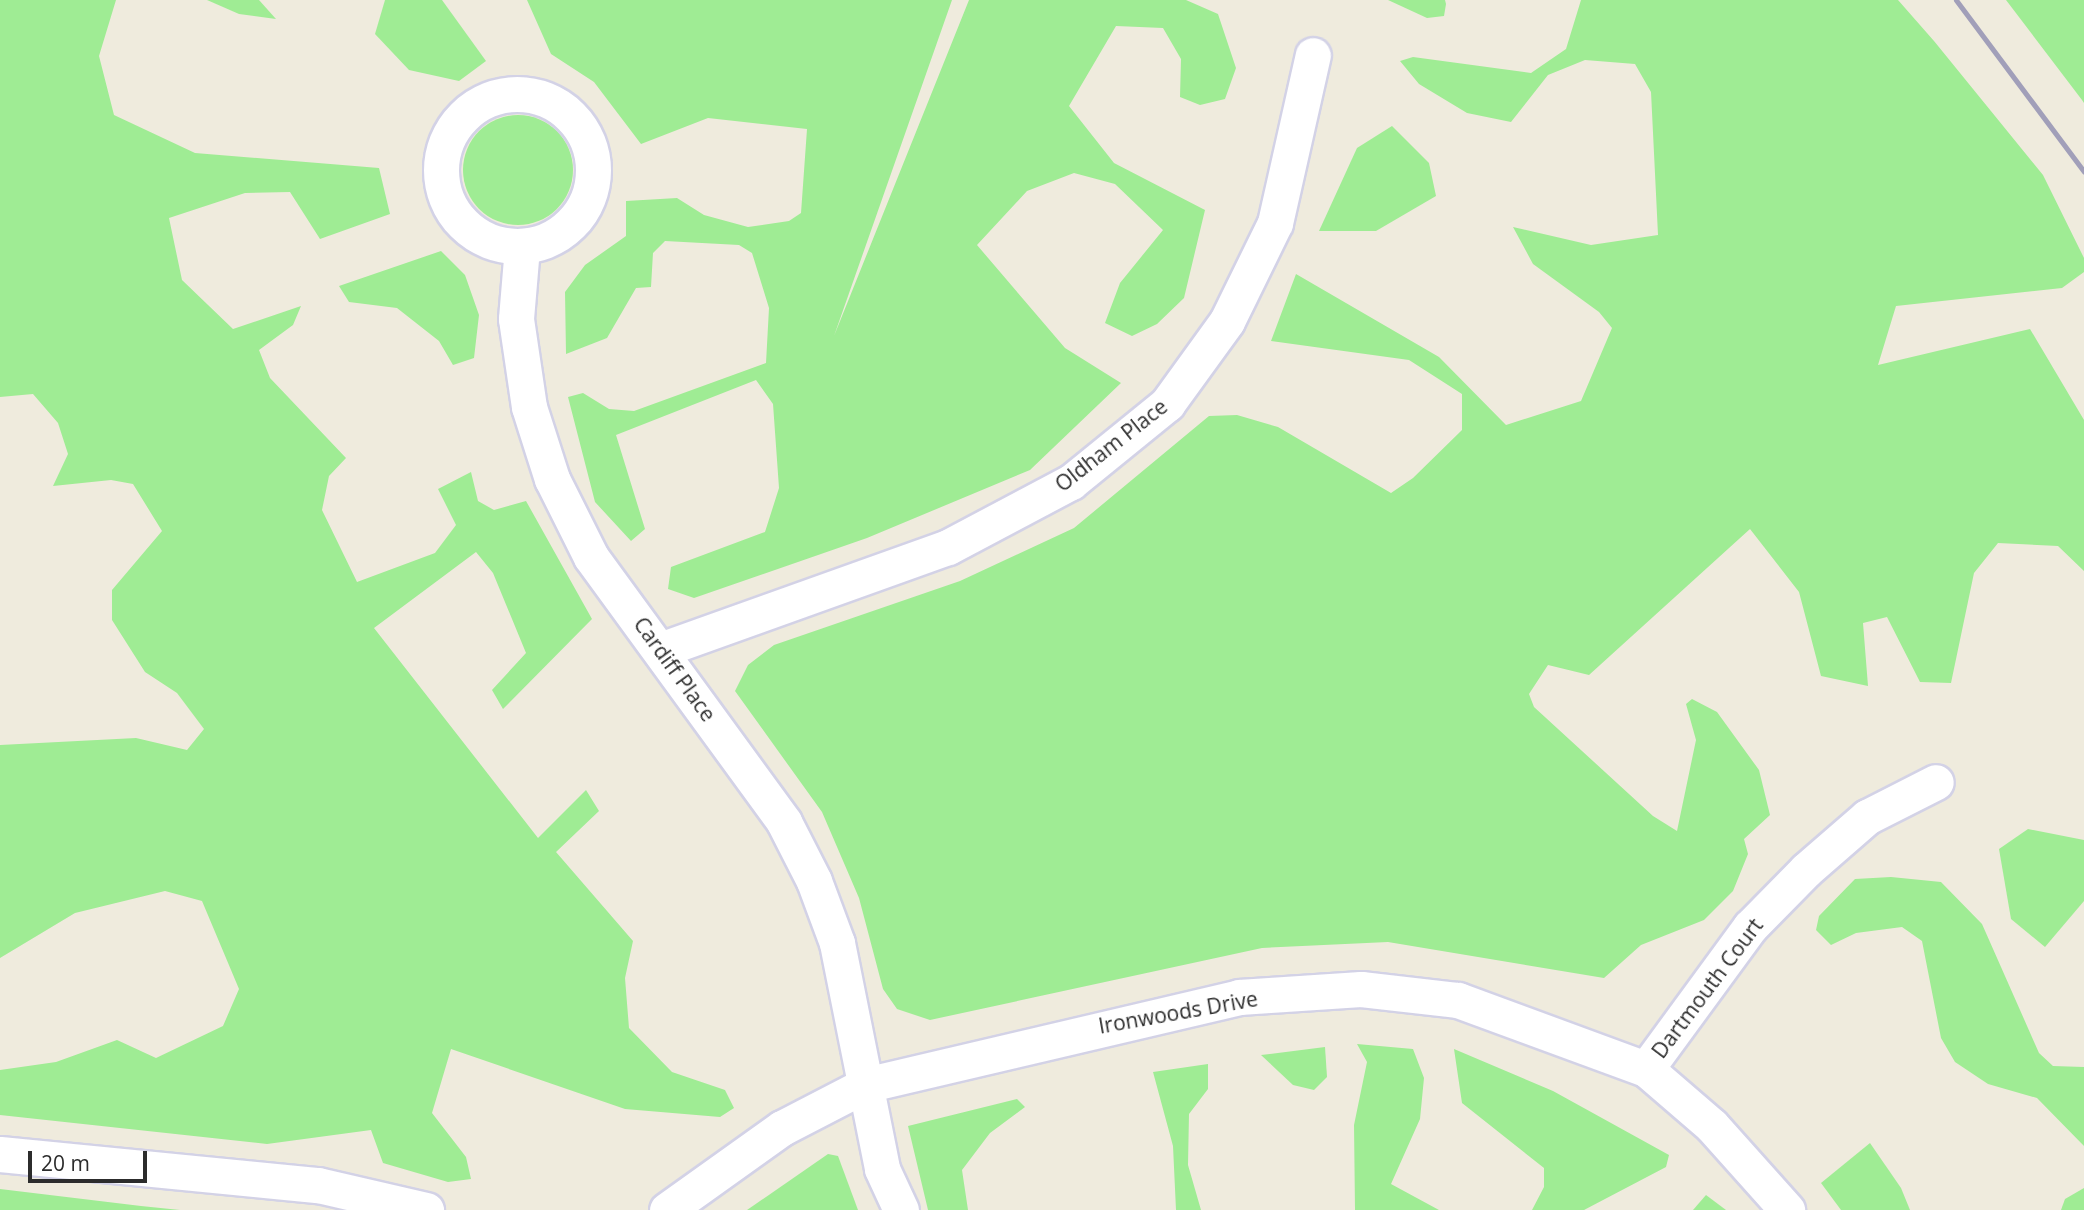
<!DOCTYPE html>
<html>
<head>
<meta charset="utf-8">
<style>
  body { margin:0 }
  #map { position:relative; width:2084px; height:1210px; overflow:hidden; background:#efebdd; font-family:"Open Sans",sans-serif }
  div>[style] { position:absolute }
  [style*='--x'] { left:calc(var(--x)*1px); top:calc(var(--y)*1px); width:calc(var(--w)*1px); rotate:calc(var(--a)*1deg) }
  .green>* { inset:0; background:#9fec94 }
  .round { border-radius:50% }
  .roads { filter:drop-shadow(2px 0 #d3d2e6) drop-shadow(-2px 0 #d3d2e6) drop-shadow(0 2px #d3d2e6) drop-shadow(0 -2px #d3d2e6) }
  .minor>* { height:35px; margin:-17.5px; padding:0 17.5px; transform-origin:17.5px; border-radius:17.5px; background:#fff }
  .minor>.ring { margin:-17.5px; padding:0; box-sizing:content-box; background:none; border:35px solid #fff; border-radius:50% }
  .rail>* { height:5px; margin:-2.5px; padding:0 2.5px; transform-origin:2.5px; border-radius:2.5px; background:#a19fb9 }
  span { translate:-50% -50%; white-space:nowrap; text-align:center; line-height:1.15; -webkit-text-stroke:5px #fff; paint-order:stroke }
  .street-label { font-size:21px; color:#2c2c2c }
  .scale { position:absolute; left:28px; top:1151px; width:119px; height:32px; box-sizing:border-box; border:4px solid #2c2c2c; border-top:0; padding-left:9px; font-size:21px; line-height:24px; white-space:nowrap; color:#2c2c2c; -webkit-text-stroke:5px #fff; paint-order:stroke }
</style>
</head>
<body>
<div id="map">
  <div class="green">
    <div style="clip-path:polygon(0 0,116px 0,99px 56px,114px 115px,195px 153px,379px 168px,390px 214px,320px 239px,290px 192px,245px 193px,169px 218px,182px 280px,233px 329px,301px 306px,293px 325px,259px 350px,270px 378px,346px 458px,329px 476px,322px 510px,357px 582px,435px 553px,456px 525px,438px 489px,471px 472px,478px 501px,494px 510px,526px 501px,592px 619px,503px 709px,492px 690px,526px 653px,493px 573px,476px 552px,374px 628px,538px 838px,586px 790px,599px 811px,556px 852px,633px 941px,625px 978px,629px 1028px,672px 1072px,725px 1090px,734px 1108px,720px 1117px,625px 1109px,451px 1049px,432px 1113px,466px 1157px,471px 1179px,448px 1182px,383px 1163px,371px 1130px,267px 1144px,0 1115px,0 1070px,56px 1062px,117px 1040px,156px 1058px,223px 1026px,239px 989px,202px 901px,165px 891px,75px 913px,0 958px,0 745px,136px 738px,187px 750px,204px 729px,177px 693px,145px 672px,112px 620px,112px 590px,162px 531px,133px 484px,111px 480px,53px 486px,68px 454px,58px 423px,33px 394px,0 397px)"></div>
    <div style="clip-path:polygon(207px 0,259px 0,276px 19px,239px 14px)"></div>
    <div style="clip-path:polygon(385px 0,442px 0,486px 61px,459px 81px,409px 70px,375px 34px)"></div>
    <div style="clip-path:polygon(527px 0,952px 0,834px 336px,969px 0,1186px 0,1218px 14px,1236px 68px,1225px 99px,1200px 105px,1180px 97px,1181px 59px,1163px 28px,1116px 26px,1069px 106px,1114px 163px,1205px 210px,1184px 298px,1157px 324px,1132px 336px,1105px 323px,1120px 283px,1163px 230px,1115px 184px,1074px 173px,1027px 191px,977px 245px,1065px 348px,1121px 383px,1030px 470px,867px 538px,694px 598px,668px 589px,671px 567px,765px 532px,779px 488px,773px 404px,756px 380px,616px 435px,645px 529px,631px 541px,595px 502px,568px 397px,583px 393px,609px 409px,634px 411px,766px 363px,769px 308px,752px 253px,739px 245px,665px 241px,653px 253px,651px 287px,636px 288px,607px 338px,566px 354px,565px 292px,585px 265px,626px 236px,626px 201px,677px 198px,704px 215px,748px 227px,789px 221px,801px 213px,807px 129px,708px 118px,641px 144px,594px 82px,551px 54px)"></div>
    <div style="clip-path:polygon(1388px 0,1445px 0,1446px 4px,1444px 16px,1427px 18px)"></div>
    <div style="clip-path:polygon(1581px 0,1898px 0,1934px 41px,2043px 175px,2084px 258px,2084px 272px,2062px 288px,1896px 306px,1878px 365px,2030px 329px,2084px 420px,2084px 571px,2058px 546px,1998px 543px,1974px 573px,1951px 683px,1920px 682px,1887px 617px,1863px 623px,1868px 686px,1821px 676px,1799px 592px,1750px 529px,1589px 675px,1548px 665px,1529px 694px,1534px 707px,1653px 816px,1677px 831px,1696px 740px,1686px 704px,1692px 699px,1717px 712px,1759px 770px,1770px 815px,1744px 839px,1748px 854px,1733px 891px,1704px 920px,1641px 945px,1604px 978px,1388px 942px,1262px 948px,930px 1020px,897px 1009px,883px 989px,859px 898px,822px 812px,735px 691px,748px 665px,774px 645px,960px 581px,1074px 528px,1209px 416px,1237px 415px,1278px 427px,1391px 493px,1413px 478px,1462px 430px,1462px 394px,1409px 360px,1271px 341px,1296px 274px,1439px 357px,1506px 425px,1581px 401px,1612px 328px,1599px 312px,1533px 264px,1513px 227px,1591px 245px,1658px 235px,1651px 92px,1635px 64px,1585px 60px,1548px 75px,1511px 122px,1467px 113px,1419px 84px,1400px 61px,1413px 57px,1531px 73px,1566px 49px)"></div>
    <div style="clip-path:polygon(2006px 0,2084px 0,2084px 103px,2082px 100px)"></div>
    <div class="round" style="left:463px;top:115px;width:110px;height:110px"></div>
    <div style="clip-path:polygon(1392px 126px,1429px 163px,1436px 196px,1376px 231px,1319px 231px,1357px 148px)"></div>
    <div style="clip-path:polygon(441px 251px,465px 275px,479px 315px,474px 358px,453px 365px,439px 341px,397px 308px,349px 302px,339px 286px)"></div>
    <div style="clip-path:polygon(2028px 829px,2084px 840px,2084px 901px,2045px 947px,2011px 919px,1999px 849px)"></div>
    <div style="clip-path:polygon(1891px 877px,1941px 882px,1982px 924px,2039px 1053px,2053px 1066px,2084px 1067px,2084px 1146px,2037px 1098px,1988px 1084px,1955px 1062px,1941px 1038px,1922px 941px,1902px 927px,1856px 933px,1831px 945px,1816px 930px,1819px 916px,1855px 879px)"></div>
    <div style="clip-path:polygon(1357px 1044px,1413px 1049px,1424px 1078px,1420px 1119px,1391px 1184px,1439px 1210px,1355px 1210px,1354px 1125px,1367px 1062px)"></div>
    <div style="clip-path:polygon(1325px 1047px,1327px 1077px,1314px 1090px,1293px 1085px,1261px 1055px)"></div>
    <div style="clip-path:polygon(1454px 1049px,1553px 1091px,1669px 1155px,1666px 1167px,1584px 1210px,1532px 1210px,1544px 1187px,1544px 1168px,1462px 1103px)"></div>
    <div style="clip-path:polygon(1208px 1064px,1208px 1089px,1189px 1114px,1188px 1165px,1201px 1210px,1176px 1210px,1173px 1146px,1153px 1072px)"></div>
    <div style="clip-path:polygon(1017px 1099px,1025px 1107px,990px 1133px,962px 1170px,968px 1210px,928px 1210px,908px 1126px)"></div>
    <div style="clip-path:polygon(1870px 1143px,1901px 1188px,1910px 1210px,1841px 1210px,1821px 1183px)"></div>
    <div style="clip-path:polygon(828px 1154px,838px 1156px,858px 1210px,747px 1210px)"></div>
    <div style="clip-path:polygon(2084px 1188px,2084px 1210px,2061px 1210px,2065px 1199px)"></div>
    <div style="clip-path:polygon(0 1189px,141px 1206px,180px 1210px,0 1210px)"></div>
    <div style="clip-path:polygon(1706px 1195px,1726px 1210px,1693px 1210px)"></div>
  </div>
  <div class="roads">
    <div class="minor">
      <div class="ring" style="left:441px;top:94px;width:117px;height:117px"></div>
      <div style="--x:522;--y:247;--w:72;--a:94.8"></div>
      <div style="--x:516;--y:319;--w:89;--a:81.6"></div>
      <div style="--x:529;--y:407;--w:76;--a:72.3"></div>
      <div style="--x:552;--y:479;--w:87;--a:63.4"></div>
      <div style="--x:591;--y:557;--w:328;--a:53.9"></div>
      <div style="--x:784;--y:822;--w:66;--a:63"></div>
      <div style="--x:814;--y:881;--w:66;--a:69.6"></div>
      <div style="--x:837;--y:943;--w:230;--a:78.7"></div>
      <div style="--x:882;--y:1169;--w:45;--a:65.1"></div>
      <div style="--x:663;--y:649;--w:303;--a:-19.7"></div>
      <div style="--x:948;--y:547;--w:139;--a:-27.9"></div>
      <div style="--x:1071;--y:482;--w:124;--a:-39.1"></div>
      <div style="--x:1167;--y:404;--w:102;--a:-54.1"></div>
      <div style="--x:1227;--y:321;--w:109;--a:-63.9"></div>
      <div style="--x:1275;--y:223;--w:172;--a:-77.3"></div>
      <div style="--x:1646;--y:1069;--w:176;--a:-53.8"></div>
      <div style="--x:1750;--y:927;--w:80;--a:-45.5"></div>
      <div style="--x:1806;--y:870;--w:81;--a:-41"></div>
      <div style="--x:1867;--y:817;--w:77;--a:-26.9"></div>
      <div style="--x:0;--y:1154;--w:320;--a:5.6"></div>
      <div style="--x:318;--y:1185;--w:111;--a:13"></div>
      <div style="--x:667;--y:1210;--w:141;--a:-35.5"></div>
      <div style="--x:782;--y:1128;--w:93;--a:-27.4"></div>
      <div style="--x:865;--y:1085;--w:384;--a:-13.2"></div>
      <div style="--x:1239;--y:997;--w:122;--a:-3.8"></div>
      <div style="--x:1361;--y:989;--w:98;--a:6.5"></div>
      <div style="--x:1458;--y:1000;--w:200;--a:20.2"></div>
      <div style="--x:1646;--y:1069;--w:87;--a:40.8"></div>
      <div style="--x:1712;--y:1126;--w:113;--a:48.2"></div>
    </div>
  </div>
  <div class="rail">
    <div style="--x:1956;--y:0;--w:214;--a:53.3"></div>
  </div>
  <div class="street-label">
    <span style="left:1111px;top:445px;rotate:-38deg">Oldham Place</span>
    <span style="left:675px;top:669px;rotate:54deg">Cardiff Place</span>
    <span style="left:1707px;top:988px;rotate:-53deg">Dartmouth Court</span>
    <span style="left:1178px;top:1012px;rotate:-10deg">Ironwoods Drive</span>
  </div>
  <div class="scale">20 m</div>
</div>
</body>
</html>
